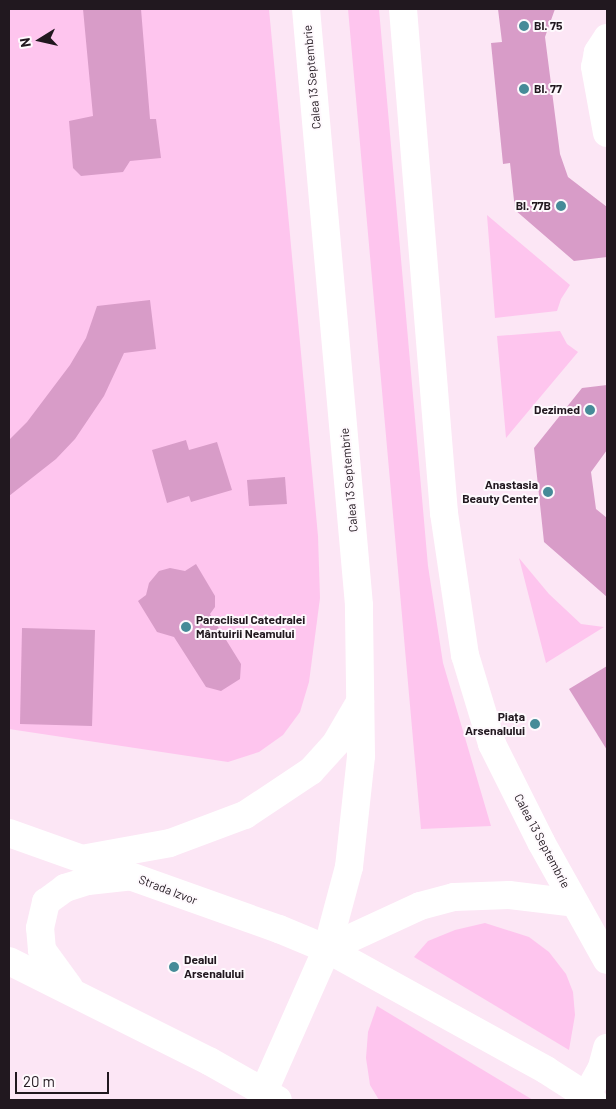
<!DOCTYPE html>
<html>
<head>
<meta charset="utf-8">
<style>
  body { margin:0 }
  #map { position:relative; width:616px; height:1109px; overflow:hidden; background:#fce6f5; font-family:Barlow,sans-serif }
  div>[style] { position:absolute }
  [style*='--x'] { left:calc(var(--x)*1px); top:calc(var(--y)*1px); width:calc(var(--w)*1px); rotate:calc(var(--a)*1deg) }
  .green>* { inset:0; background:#fec5ee }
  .building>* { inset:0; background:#d89cc8 }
  .minor>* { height:28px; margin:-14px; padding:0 14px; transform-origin:14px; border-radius:14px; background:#fff }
  .secondary>* { height:28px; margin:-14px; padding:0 14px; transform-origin:14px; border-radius:14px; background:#fff }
  .dots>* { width:14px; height:14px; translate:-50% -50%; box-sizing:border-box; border:2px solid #fef9fd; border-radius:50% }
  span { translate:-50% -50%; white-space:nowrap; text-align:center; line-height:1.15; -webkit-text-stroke:4px #fef9fd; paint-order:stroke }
  .poi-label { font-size:12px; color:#21181f; font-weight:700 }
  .left { translate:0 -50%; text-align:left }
  .right { translate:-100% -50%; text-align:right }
  .street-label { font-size:12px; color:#21181f }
  .frame { position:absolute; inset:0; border:10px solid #21181f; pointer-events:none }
  .north { position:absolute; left:15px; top:15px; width:50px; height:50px; -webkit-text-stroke:4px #fef9fd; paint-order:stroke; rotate:260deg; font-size:14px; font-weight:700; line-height:20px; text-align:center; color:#21181f }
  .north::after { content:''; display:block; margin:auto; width:18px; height:22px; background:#21181f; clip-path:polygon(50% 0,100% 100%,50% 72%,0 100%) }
  .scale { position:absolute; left:15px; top:1072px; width:94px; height:22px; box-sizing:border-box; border:2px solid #21181f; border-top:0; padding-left:6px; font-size:15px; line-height:18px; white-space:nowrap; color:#21181f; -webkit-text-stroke:4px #fef9fd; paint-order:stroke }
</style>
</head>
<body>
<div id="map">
  <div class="green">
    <div style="clip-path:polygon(9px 9px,269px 9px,318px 536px,320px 598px,309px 682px,300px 712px,283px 735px,259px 752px,228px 762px,9px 729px)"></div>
    <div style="clip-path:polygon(348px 9px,379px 9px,428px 566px,443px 663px,491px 826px,421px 829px)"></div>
    <div style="clip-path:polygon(487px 215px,570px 285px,561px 299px,557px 311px,495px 318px)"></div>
    <div style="clip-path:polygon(560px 331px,567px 344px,578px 352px,506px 438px,497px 336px)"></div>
    <div style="clip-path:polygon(519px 558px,549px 594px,581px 624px,604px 627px,546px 663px)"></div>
    <div style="clip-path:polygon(485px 923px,529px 937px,549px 952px,566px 974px,573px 992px,575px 1015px,569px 1050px,414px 957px,428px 941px,455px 930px)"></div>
    <div style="clip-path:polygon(377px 1006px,533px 1100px,379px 1100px,370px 1085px,366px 1058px,368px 1032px)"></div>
  </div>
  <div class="building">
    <div style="clip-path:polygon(83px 9px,141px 9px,150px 119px,156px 119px,161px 158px,130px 161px,123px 172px,81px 176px,73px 168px,69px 121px,93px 116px)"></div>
    <div style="clip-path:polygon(498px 9px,555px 9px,545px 37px,560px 154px,568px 177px,607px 207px,607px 257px,574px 261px,515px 210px,510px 163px,503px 164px,491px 43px,502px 42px)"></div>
    <div style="clip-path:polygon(150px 300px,156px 349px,124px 353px,104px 396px,75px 439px,56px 459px,9px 496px,9px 440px,27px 422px,70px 365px,86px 338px,97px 306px)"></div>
    <div style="clip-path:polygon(607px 385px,607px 450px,591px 472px,596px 509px,607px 518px,607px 597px,544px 542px,534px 448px,582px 388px)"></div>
    <div style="clip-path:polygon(186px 440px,189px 450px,217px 442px,232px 490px,191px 502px,189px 496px,167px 503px,152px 450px)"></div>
    <div style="clip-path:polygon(285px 477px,287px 504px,249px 506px,247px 480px)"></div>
    <div style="clip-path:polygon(196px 564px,215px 596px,215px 607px,210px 614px,241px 664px,240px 679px,221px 691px,206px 687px,174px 637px,157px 632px,138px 601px,146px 595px,149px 583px,159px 571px,170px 568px,185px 571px)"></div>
    <div style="clip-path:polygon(22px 628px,95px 630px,92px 726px,20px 724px)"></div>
    <div style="clip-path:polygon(607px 666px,607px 750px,569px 689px)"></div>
  </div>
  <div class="minor">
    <div style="--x:607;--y:38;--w:17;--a:123"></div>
    <div style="--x:598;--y:52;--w:15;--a:101"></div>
    <div style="--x:595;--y:67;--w:67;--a:79.7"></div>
  </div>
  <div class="secondary">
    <div style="--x:403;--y:9;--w:506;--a:85.35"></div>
    <div style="--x:444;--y:513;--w:144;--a:81.6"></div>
    <div style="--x:465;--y:655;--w:93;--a:73.1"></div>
    <div style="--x:492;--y:744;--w:110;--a:63.4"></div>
    <div style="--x:541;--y:842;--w:135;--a:60.8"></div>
    <div style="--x:9;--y:833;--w:287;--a:19.6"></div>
    <div style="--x:279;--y:929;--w:52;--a:22.6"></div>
    <div style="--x:327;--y:949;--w:250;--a:28.9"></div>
    <div style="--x:546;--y:1070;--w:56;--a:32.6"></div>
    <div style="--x:87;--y:858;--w:84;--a:-10.2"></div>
    <div style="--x:170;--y:843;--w:80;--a:-20.5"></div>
    <div style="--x:245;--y:815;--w:79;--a:-33.7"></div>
    <div style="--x:311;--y:771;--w:38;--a:-48"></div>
    <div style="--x:336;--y:743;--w:48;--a:-59.7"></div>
    <div style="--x:327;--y:949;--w:102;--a:-24.8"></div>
    <div style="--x:420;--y:906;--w:35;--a:-15"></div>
    <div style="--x:454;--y:897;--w:55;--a:-2.1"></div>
    <div style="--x:509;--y:895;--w:66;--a:6.9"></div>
    <div style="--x:9;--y:961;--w:224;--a:26.6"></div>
    <div style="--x:209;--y:1061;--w:79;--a:29.5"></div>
    <div style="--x:69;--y:987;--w:46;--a:-126.1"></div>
    <div style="--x:42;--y:950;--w:22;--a:-95"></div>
    <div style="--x:40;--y:928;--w:27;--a:-77"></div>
    <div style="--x:46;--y:902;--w:24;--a:-36"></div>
    <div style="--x:65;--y:888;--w:24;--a:-17"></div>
    <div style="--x:88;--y:881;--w:39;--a:-6"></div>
    <div style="--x:264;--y:1091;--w:155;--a:-66.1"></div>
    <div style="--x:327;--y:949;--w:85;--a:-75"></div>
    <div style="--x:349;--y:867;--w:112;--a:-83.8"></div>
    <div style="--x:361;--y:756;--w:151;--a:-90.8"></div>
    <div style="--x:359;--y:605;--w:598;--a:-95.08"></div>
    <div style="--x:584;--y:1100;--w:38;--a:-61"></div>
    <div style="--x:602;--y:1067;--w:20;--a:-75"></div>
  </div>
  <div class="dots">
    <div style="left:524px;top:26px;background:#468b98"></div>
    <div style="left:524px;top:89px;background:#468b98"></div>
    <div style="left:561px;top:206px;background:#468b98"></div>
    <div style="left:590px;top:410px;background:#468b98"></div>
    <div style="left:548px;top:492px;background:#468b98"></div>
    <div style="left:186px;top:627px;background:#468b98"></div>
    <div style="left:535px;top:724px;background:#468b98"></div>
    <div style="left:174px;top:967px;background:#468b98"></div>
  </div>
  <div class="poi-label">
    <span class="left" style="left:534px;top:26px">Bl. 75</span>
    <span class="left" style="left:534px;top:89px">Bl. 77</span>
    <span class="right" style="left:551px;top:206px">Bl. 77B</span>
    <span class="right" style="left:580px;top:410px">Dezimed</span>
    <span class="right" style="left:538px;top:492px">Anastasia<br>Beauty Center</span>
    <span class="left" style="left:196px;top:627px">Paraclisul Catedralei<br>Mântuirii Neamului</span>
    <span class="right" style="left:525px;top:724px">Piața<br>Arsenalului</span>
    <span class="left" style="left:184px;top:967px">Dealul<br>Arsenalului</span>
  </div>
  <div class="street-label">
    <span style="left:312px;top:77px;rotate:-95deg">Calea 13 Septembrie</span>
    <span style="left:349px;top:480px;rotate:-95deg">Calea 13 Septembrie</span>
    <span style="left:542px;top:841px;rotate:62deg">Calea 13 Septembrie</span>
    <span style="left:168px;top:890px;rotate:21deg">Strada Izvor</span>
  </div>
  <div class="frame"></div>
  <div class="north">N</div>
  <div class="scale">20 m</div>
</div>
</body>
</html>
